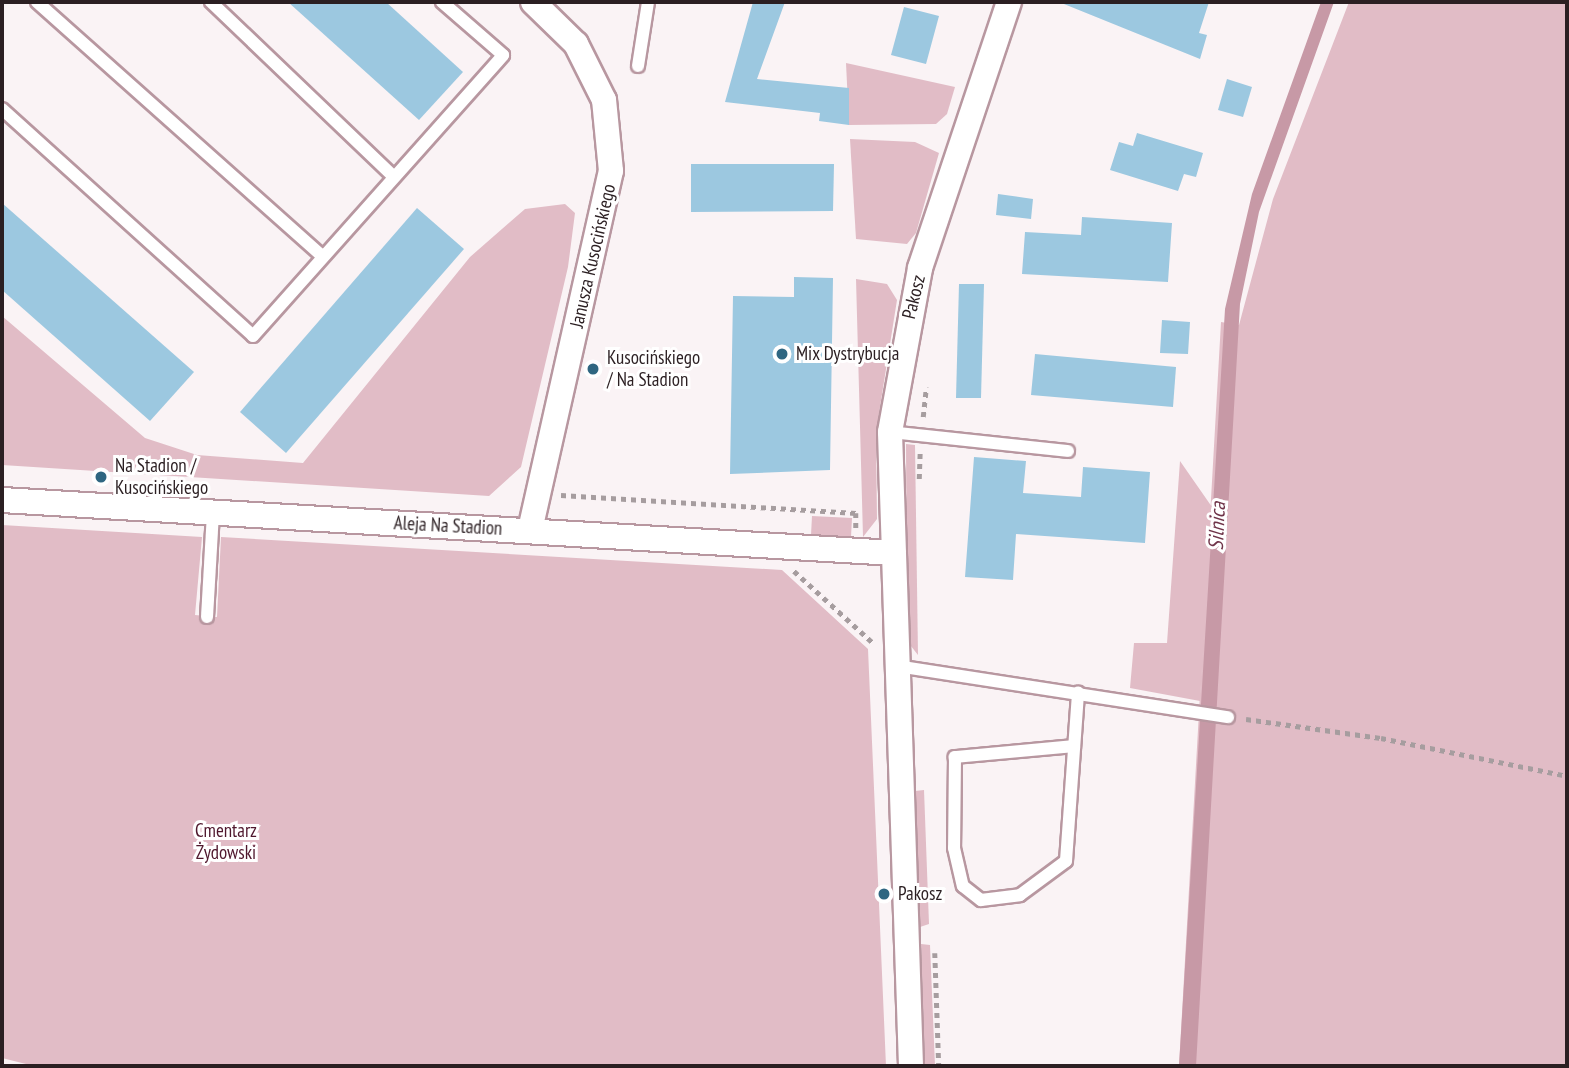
<!DOCTYPE html>
<html>
<head>
<meta charset="utf-8">
<style>
  body { margin:0 }
  #map { position:relative; width:1569px; height:1068px; overflow:hidden; background:#faf3f5; font-family:"PT Sans Narrow",sans-serif }
  div>[style] { position:absolute }
  [style*='--x'] { left:calc(var(--x)*1px); top:calc(var(--y)*1px); width:calc(var(--w)*1px); rotate:calc(var(--a)*1deg) }
  .green>* { inset:0; background:#e1bcc6 }
  .water>* { inset:0; background:#c799a6 }
  .building>* { inset:0; background:#9cc8e0 }
  .path>* { height:4.5px; margin-top:-2.25px; transform-origin:0; background:repeating-linear-gradient(90deg,#a69d9f 0 5px,transparent 0 10px) }
  .roads { filter:drop-shadow(2px 0 #b897a0) drop-shadow(-2px 0 #b897a0) drop-shadow(0 2px #b897a0) drop-shadow(0 -2px #b897a0) }
  .service>* { height:12px; margin:-6px; padding:0 6px; transform-origin:6px; border-radius:6px; background:#fff }
  .minor>* { height:24px; margin:-12px; padding:0 12px; transform-origin:12px; border-radius:12px; background:#fff }
  .dots>* { width:19px; height:19px; translate:-50% -50%; box-sizing:border-box; border:4px solid #fff; border-radius:50% }
  span { translate:-50% -50%; white-space:nowrap; text-align:center; line-height:1.15; -webkit-text-stroke:6px #fff; paint-order:stroke }
  .street-label { font-size:19px; color:#2b1f22 }
  .poi-label { font-size:19px; color:#2b1f22 }
  .left { translate:0 -50%; text-align:left }
  .park-label { font-size:19px; color:#4f172d }
  .water-label { font-size:21px; color:#6f3449; font-style:italic }
  .frame { position:absolute; inset:0; border:4px solid #2b1f22; pointer-events:none }
</style>
</head>
<body>
<div id="map">
  <div class="green">
    <div style="clip-path:polygon(1349px 2px,1567px 2px,1567px 1066px,1179px 1066px,1221px 322px,1239px 325px,1273px 199px)"></div>
    <div style="clip-path:polygon(846px 63px,955px 87px,947px 114px,936px 124px,849px 125px)"></div>
    <div style="clip-path:polygon(850px 139px,915px 142px,939px 153px,916px 233px,907px 244px,856px 239px)"></div>
    <div style="clip-path:polygon(565px 204px,575px 213px,568px 267px,521px 467px,489px 496px,2px 465px,2px 316px,145px 438px,197px 455px,303px 463px,470px 257px,525px 209px)"></div>
    <div style="clip-path:polygon(856px 279px,887px 284px,897px 300px,876px 432px,877px 519px,863px 537px)"></div>
    <div style="clip-path:polygon(906px 444px,915px 445px,918px 655px,907px 641px)"></div>
    <div style="clip-path:polygon(1180px 461px,1212px 507px,1200px 701px,1130px 688px,1134px 643px,1167px 643px)"></div>
    <div style="clip-path:polygon(812px 516px,852px 518px,851px 537px,811px 535px)"></div>
    <div style="clip-path:polygon(2px 525px,202px 537px,195px 615px,217px 617px,221px 537px,782px 570px,868px 649px,886px 1066px,34px 1066px,2px 1058px)"></div>
    <div style="clip-path:polygon(924px 790px,929px 924px,920px 927px,915px 791px)"></div>
    <div style="clip-path:polygon(921px 944px,930px 945px,935px 1066px,925px 1066px)"></div>
  </div>
  <div class="water">
    <div style="clip-path:polygon(1321px 2px,1334px 2px,1259px 212px,1240px 304px,1196px 1066px,1179px 1066px,1225px 309px,1252px 194px)"></div>
  </div>
  <div class="building">
    <div style="clip-path:polygon(288px 2px,386px 2px,463px 72px,419px 120px)"></div>
    <div style="clip-path:polygon(753px 2px,785px 2px,757px 79px,849px 88px,849px 125px,819px 121px,820px 113px,725px 102px)"></div>
    <div style="clip-path:polygon(1059px 2px,1209px 2px,1199px 33px,1207px 35px,1200px 59px)"></div>
    <div style="clip-path:polygon(904px 7px,939px 16px,926px 64px,891px 55px)"></div>
    <div style="clip-path:polygon(1227px 79px,1252px 87px,1243px 117px,1218px 110px)"></div>
    <div style="clip-path:polygon(1137px 133px,1203px 153px,1196px 177px,1184px 174px,1178px 191px,1110px 170px,1119px 142px,1133px 146px)"></div>
    <div style="clip-path:polygon(691px 164px,834px 164px,833px 211px,691px 212px)"></div>
    <div style="clip-path:polygon(998px 194px,1033px 199px,1031px 219px,996px 215px)"></div>
    <div style="clip-path:polygon(2px 203px,194px 372px,150px 421px,2px 290px)"></div>
    <div style="clip-path:polygon(417px 208px,464px 249px,286px 453px,240px 412px)"></div>
    <div style="clip-path:polygon(1082px 217px,1172px 223px,1168px 282px,1022px 274px,1025px 232px,1081px 235px)"></div>
    <div style="clip-path:polygon(794px 277px,833px 278px,830px 470px,730px 474px,733px 296px,794px 297px)"></div>
    <div style="clip-path:polygon(959px 284px,984px 284px,981px 398px,956px 398px)"></div>
    <div style="clip-path:polygon(1162px 320px,1190px 322px,1188px 354px,1160px 353px)"></div>
    <div style="clip-path:polygon(1035px 354px,1176px 367px,1173px 407px,1031px 395px)"></div>
    <div style="clip-path:polygon(974px 457px,1026px 461px,1023px 493px,1081px 497px,1083px 467px,1150px 472px,1145px 543px,1016px 534px,1013px 580px,965px 577px)"></div>
  </div>
  <div class="path">
    <div style="--x:923;--y:417;--w:30;--a:-84"></div>
    <div style="--x:919;--y:479;--w:26;--a:-88"></div>
    <div style="--x:561;--y:495;--w:296;--a:3.5"></div>
    <div style="--x:856;--y:513;--w:15;--a:90"></div>
    <div style="--x:794;--y:571;--w:107;--a:42.3"></div>
    <div style="--x:1246;--y:719;--w:136;--a:8"></div>
    <div style="--x:1381;--y:738;--w:190;--a:11.5"></div>
    <div style="--x:935;--y:953;--w:113;--a:88"></div>
  </div>
  <div class="roads">
    <div class="service">
      <div style="--x:37;--y:2;--w:383;--a:41.7"></div>
      <div style="--x:211;--y:2;--w:253;--a:43.7"></div>
      <div style="--x:638;--y:66;--w:65;--a:-81.1"></div>
      <div style="--x:2;--y:109;--w:338;--a:42.1"></div>
      <div style="--x:253;--y:336;--w:376;--a:-48.3"></div>
      <div style="--x:503;--y:55;--w:81;--a:-139"></div>
      <div style="--x:890;--y:432;--w:179;--a:6.1"></div>
      <div style="--x:207;--y:617;--w:104;--a:-86.7"></div>
      <div style="--x:897;--y:666;--w:335;--a:8.8"></div>
      <div style="--x:1074;--y:746;--w:120;--a:174.7"></div>
      <div style="--x:955;--y:757;--w:91;--a:90.6"></div>
      <div style="--x:954;--y:848;--w:39;--a:77"></div>
      <div style="--x:963;--y:886;--w:23;--a:38"></div>
      <div style="--x:981;--y:900;--w:39;--a:-7"></div>
      <div style="--x:1020;--y:895;--w:57;--a:-36.5"></div>
      <div style="--x:1066;--y:861;--w:169;--a:-85.9"></div>
    </div>
    <div class="minor">
      <div style="--x:2;--y:500;--w:893;--a:3.4"></div>
      <div style="--x:530;--y:530;--w:368;--a:-77.3"></div>
      <div style="--x:611;--y:171;--w:71;--a:-95.6"></div>
      <div style="--x:604;--y:100;--w:63;--a:-116.6"></div>
      <div style="--x:576;--y:44;--w:60;--a:-135.7"></div>
      <div style="--x:911;--y:1066;--w:634;--a:-91.9"></div>
      <div style="--x:890;--y:432;--w:167;--a:-79.6"></div>
      <div style="--x:920;--y:268;--w:280;--a:-71.5"></div>
    </div>
  </div>
  <div class="dots">
    <div style="left:782px;top:354px;background:#2f6681"></div>
    <div style="left:593px;top:369px;background:#2f6681"></div>
    <div style="left:101px;top:477px;background:#2f6681"></div>
    <div style="left:884px;top:894px;background:#2f6681"></div>
  </div>
  <div class="street-label">
    <span style="left:593px;top:256px;rotate:-77deg">Janusza Kusocińskiego</span>
    <span style="left:914px;top:297px;rotate:-76deg">Pakosz</span>
    <span style="left:448px;top:526px;rotate:3deg">Aleja Na Stadion</span>
  </div>
  <div class="poi-label">
    <span class="left" style="left:796px;top:354px">Mix Dystrybucja</span>
    <span class="left" style="left:607px;top:369px">Kusocińskiego<br>/ Na Stadion</span>
    <span class="left" style="left:115px;top:477px">Na Stadion /<br>Kusocińskiego</span>
    <span class="left" style="left:898px;top:894px">Pakosz</span>
  </div>
  <div class="park-label">
    <span style="left:226px;top:842px">Cmentarz<br>Żydowski</span>
  </div>
  <div class="water-label">
    <span style="left:1217px;top:526px;rotate:-87deg">Silnica</span>
  </div>
  <div class="frame"></div>
</div>
</body>
</html>
